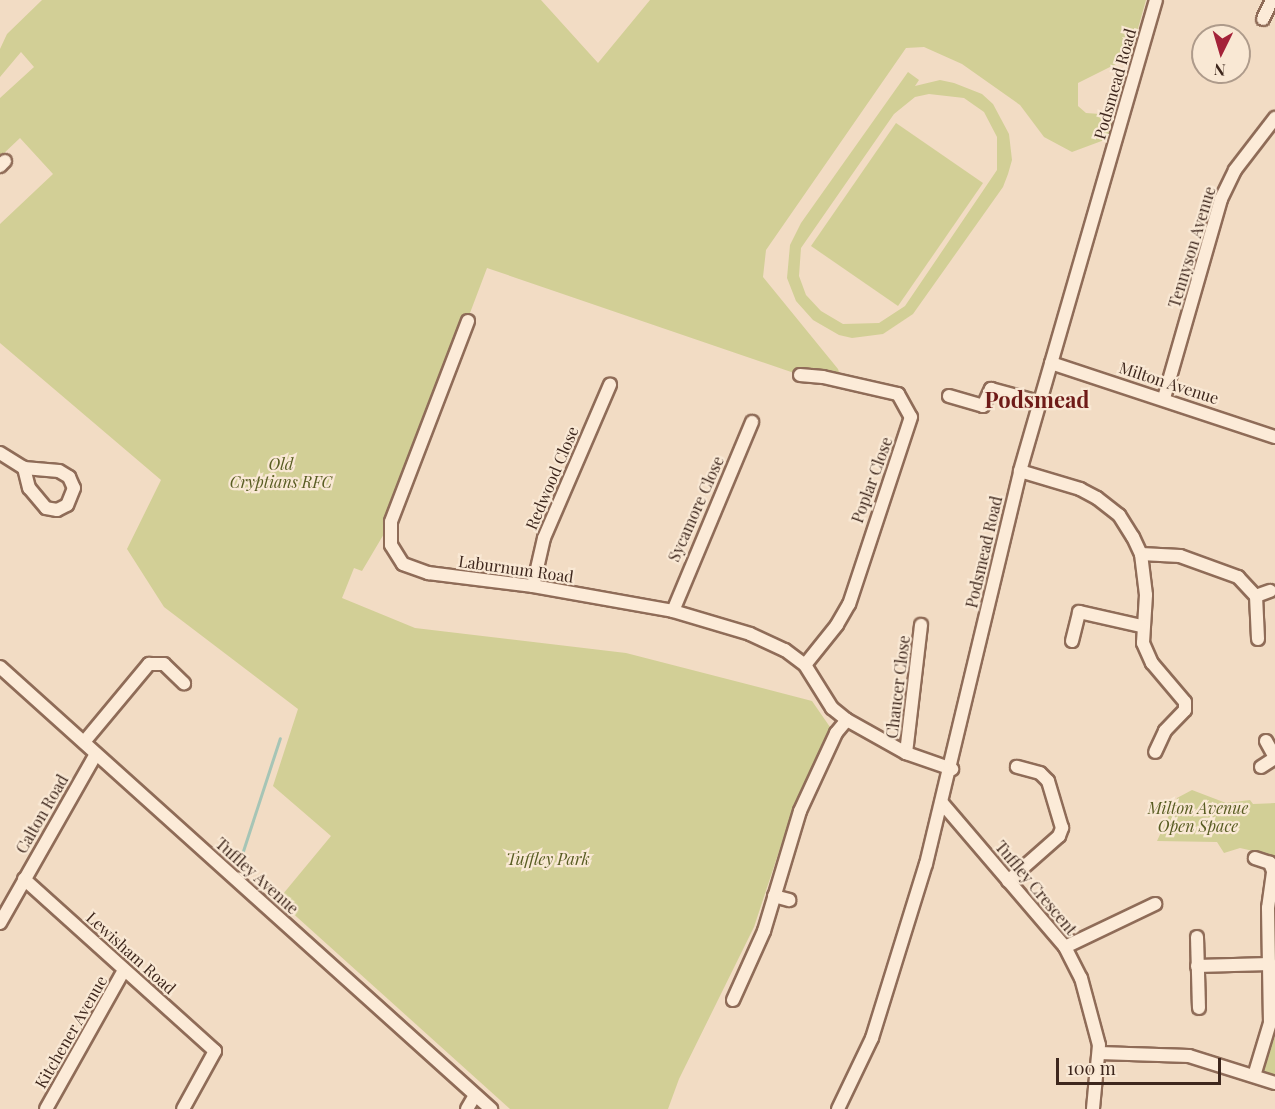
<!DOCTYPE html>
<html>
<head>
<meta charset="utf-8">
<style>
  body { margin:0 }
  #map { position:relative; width:1275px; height:1109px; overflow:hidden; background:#f2dcc4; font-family:"Playfair Display",serif }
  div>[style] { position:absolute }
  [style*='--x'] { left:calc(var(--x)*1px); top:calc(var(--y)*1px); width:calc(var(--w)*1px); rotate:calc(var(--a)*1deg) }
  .green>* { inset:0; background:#d2cf96 }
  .stream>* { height:3px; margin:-1.5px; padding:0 1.5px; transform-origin:1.5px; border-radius:1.5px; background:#a6c5b6 }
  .roads { filter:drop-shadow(2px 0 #8f6c58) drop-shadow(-2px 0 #8f6c58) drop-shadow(0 2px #8f6c58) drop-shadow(0 -2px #8f6c58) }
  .minor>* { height:12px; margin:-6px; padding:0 6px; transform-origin:6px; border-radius:6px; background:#fcebd8 }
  span { translate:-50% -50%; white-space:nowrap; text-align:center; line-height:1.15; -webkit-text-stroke:4.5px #f9e8d4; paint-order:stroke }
  .street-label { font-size:16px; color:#3e271d }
  .park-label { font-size:16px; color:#585c22; font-style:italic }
  .district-label { font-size:22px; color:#6f1b18; font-weight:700 }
  .north { position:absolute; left:1191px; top:24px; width:60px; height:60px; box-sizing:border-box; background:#f9e8d4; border:2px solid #ae9b8b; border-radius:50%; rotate:185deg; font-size:16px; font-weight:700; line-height:24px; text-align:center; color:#3e271d }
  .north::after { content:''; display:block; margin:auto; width:21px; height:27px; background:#a42239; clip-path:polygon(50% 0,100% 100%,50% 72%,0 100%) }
  .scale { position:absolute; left:1056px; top:1058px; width:165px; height:27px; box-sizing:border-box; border:3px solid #3e271d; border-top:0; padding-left:8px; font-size:18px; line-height:21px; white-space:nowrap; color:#3e271d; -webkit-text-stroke:4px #f9e8d4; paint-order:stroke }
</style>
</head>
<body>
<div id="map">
  <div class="green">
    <div style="clip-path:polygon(42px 0,541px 0,598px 63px,650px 0,1146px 0,1130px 57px,1078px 83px,1078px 106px,1086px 113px,1114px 115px,1107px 139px,1072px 152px,1044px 137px,1020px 105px,962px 64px,924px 47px,906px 48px,766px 250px,763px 277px,838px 369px,843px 383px,800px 375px,487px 268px,391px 522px,362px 571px,354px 568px,342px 598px,415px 628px,626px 653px,812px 701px,830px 727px,793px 809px,754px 927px,679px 1079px,668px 1109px,510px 1109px,278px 900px,331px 836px,273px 786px,298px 709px,164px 607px,127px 549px,161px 480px,0 343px,0 224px,53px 174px,20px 138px,0 157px,0 98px,34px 67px,21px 52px,0 77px,0 49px,7px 34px)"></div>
    <div style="clip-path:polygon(evenodd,908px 72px,919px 80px,915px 86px,940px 80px,954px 83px,982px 94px,993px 104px,1009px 134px,1012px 160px,1008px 174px,1003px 187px,913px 314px,883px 334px,852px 338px,839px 335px,813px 320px,796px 301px,787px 278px,790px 245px,801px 223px,908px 72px,929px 94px,964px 98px,984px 112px,997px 137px,997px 170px,905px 306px,879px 323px,843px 324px,821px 311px,806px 295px,799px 276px,801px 248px,894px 114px,915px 97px,929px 94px)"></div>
    <div style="clip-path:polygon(896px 123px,983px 183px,898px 306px,811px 246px)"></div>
    <div style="clip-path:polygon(1192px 790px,1226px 803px,1250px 800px,1253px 804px,1275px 803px,1275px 856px,1240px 848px,1224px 853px,1217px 842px,1157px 841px,1177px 798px)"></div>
    <div style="clip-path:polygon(1275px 1036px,1275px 1078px,1264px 1071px)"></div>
  </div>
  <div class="stream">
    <div style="--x:241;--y:857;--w:125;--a:-71.9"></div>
  </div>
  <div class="roads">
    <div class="minor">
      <div style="--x:1263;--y:19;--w:21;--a:-65"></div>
      <div style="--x:0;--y:166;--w:7;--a:-45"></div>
      <div style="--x:468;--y:321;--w:215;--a:111"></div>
      <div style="--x:391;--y:522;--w:23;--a:90"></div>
      <div style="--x:391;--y:545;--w:22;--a:58"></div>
      <div style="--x:403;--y:564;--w:27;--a:20"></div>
      <div style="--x:428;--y:573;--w:106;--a:7.1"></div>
      <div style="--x:533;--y:586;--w:142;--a:10.1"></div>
      <div style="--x:673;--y:611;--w:80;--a:16.6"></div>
      <div style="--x:750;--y:634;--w:38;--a:25"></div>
      <div style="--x:785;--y:650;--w:25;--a:37"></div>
      <div style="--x:805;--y:665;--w:51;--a:57.9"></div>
      <div style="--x:832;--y:708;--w:19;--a:39"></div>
      <div style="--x:1051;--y:363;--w:236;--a:18.3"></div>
      <div style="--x:800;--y:375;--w:23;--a:5"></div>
      <div style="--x:823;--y:377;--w:77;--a:12.8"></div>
      <div style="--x:898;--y:394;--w:26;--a:61"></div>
      <div style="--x:911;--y:417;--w:197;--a:108.3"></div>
      <div style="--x:849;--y:604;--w:24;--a:120"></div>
      <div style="--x:837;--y:625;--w:51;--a:128.7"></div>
      <div style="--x:949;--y:396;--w:35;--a:16"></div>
      <div style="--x:983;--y:406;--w:19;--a:-65"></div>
      <div style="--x:991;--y:389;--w:50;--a:15.2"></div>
      <div style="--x:1164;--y:398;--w:207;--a:-74"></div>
      <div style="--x:1221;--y:199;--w:32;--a:-64"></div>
      <div style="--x:1235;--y:170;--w:66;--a:-52.4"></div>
      <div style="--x:0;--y:453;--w:28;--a:32"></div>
      <div style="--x:24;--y:468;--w:35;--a:5"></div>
      <div style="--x:59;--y:471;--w:12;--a:31"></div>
      <div style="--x:69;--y:477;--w:12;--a:66"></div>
      <div style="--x:74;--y:488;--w:18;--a:112"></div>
      <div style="--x:67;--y:505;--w:11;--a:153"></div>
      <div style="--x:57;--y:510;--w:11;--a:-170"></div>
      <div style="--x:46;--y:508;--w:26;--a:-130"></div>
      <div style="--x:29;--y:488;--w:21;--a:-104"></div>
      <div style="--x:1020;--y:471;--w:63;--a:16.7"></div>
      <div style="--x:1080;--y:489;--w:19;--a:28"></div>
      <div style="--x:1097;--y:498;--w:28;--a:38"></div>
      <div style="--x:1119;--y:515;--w:26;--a:58"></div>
      <div style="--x:1133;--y:537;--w:19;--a:65"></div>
      <div style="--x:1141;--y:554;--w:41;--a:83"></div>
      <div style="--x:1146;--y:595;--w:48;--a:93.6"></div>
      <div style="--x:1143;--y:643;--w:22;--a:66"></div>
      <div style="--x:1152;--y:663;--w:51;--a:49.8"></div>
      <div style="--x:1185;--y:702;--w:8;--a:90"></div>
      <div style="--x:1185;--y:710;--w:29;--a:134"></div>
      <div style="--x:1165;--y:731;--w:23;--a:115"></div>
      <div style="--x:1141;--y:554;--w:39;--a:3"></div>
      <div style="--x:1180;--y:556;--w:62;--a:19.9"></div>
      <div style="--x:1238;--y:577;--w:26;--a:47"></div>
      <div style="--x:1256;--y:596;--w:43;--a:87.3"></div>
      <div style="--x:533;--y:586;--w:49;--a:-77.1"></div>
      <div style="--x:544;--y:538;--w:167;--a:-66.7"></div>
      <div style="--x:1256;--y:596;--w:15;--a:-20"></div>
      <div style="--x:673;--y:611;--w:205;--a:-67.3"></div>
      <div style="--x:1072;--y:641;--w:30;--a:-76"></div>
      <div style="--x:1079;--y:612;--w:64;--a:12.7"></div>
      <div style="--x:0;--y:667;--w:661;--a:41.99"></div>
      <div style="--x:1266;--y:741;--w:18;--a:61"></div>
      <div style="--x:84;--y:742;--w:102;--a:-50.2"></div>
      <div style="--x:149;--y:664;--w:15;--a:0"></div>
      <div style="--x:164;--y:664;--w:28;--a:44"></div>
      <div style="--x:906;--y:753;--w:129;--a:-83.3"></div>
      <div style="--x:1261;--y:767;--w:17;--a:-33"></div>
      <div style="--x:942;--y:803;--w:189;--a:49.5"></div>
      <div style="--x:1065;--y:947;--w:35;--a:63"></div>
      <div style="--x:1081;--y:978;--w:69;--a:75"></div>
      <div style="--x:1099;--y:1045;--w:64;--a:95.4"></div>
      <div style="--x:24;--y:879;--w:257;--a:42"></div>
      <div style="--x:215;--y:1051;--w:66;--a:118.9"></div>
      <div style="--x:1008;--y:881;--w:68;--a:-41.4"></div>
      <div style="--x:1059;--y:836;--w:9;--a:-69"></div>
      <div style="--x:1062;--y:828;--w:49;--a:-106.6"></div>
      <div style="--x:1048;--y:781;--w:11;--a:-135"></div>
      <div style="--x:1040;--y:773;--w:24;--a:-165"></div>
      <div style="--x:774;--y:896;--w:16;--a:15"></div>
      <div style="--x:0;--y:923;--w:194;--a:-60.4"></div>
      <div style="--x:1197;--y:937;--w:71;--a:88.4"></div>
      <div style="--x:1065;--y:947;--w:100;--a:-25.5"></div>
      <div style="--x:1197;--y:966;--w:73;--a:-1.6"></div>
      <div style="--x:733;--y:1000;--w:76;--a:-65.8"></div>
      <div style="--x:764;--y:931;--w:125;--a:-73.3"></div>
      <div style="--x:800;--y:811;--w:86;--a:-65.2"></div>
      <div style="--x:836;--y:733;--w:17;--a:-50"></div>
      <div style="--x:847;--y:720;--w:68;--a:29.2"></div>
      <div style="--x:906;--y:753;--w:49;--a:19.2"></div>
      <div style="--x:1099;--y:1053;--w:90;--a:1.9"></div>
      <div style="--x:1189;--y:1056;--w:90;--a:17.4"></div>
      <div style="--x:1254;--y:1076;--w:55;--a:-73.2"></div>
      <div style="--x:1270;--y:1023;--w:115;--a:-91"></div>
      <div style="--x:1268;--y:908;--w:37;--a:-82"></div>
      <div style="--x:1273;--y:871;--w:9;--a:-111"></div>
      <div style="--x:1270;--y:863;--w:16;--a:-162"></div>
      <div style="--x:46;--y:1109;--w:159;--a:-60.7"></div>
      <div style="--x:467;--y:1109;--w:16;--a:-60"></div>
      <div style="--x:838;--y:1109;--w:79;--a:-64.4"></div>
      <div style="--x:872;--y:1038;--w:182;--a:-72.8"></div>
      <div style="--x:926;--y:864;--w:404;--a:-76.5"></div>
      <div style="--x:1020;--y:471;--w:490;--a:-73.9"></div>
    </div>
  </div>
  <div class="street-label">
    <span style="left:1115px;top:84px;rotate:-74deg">Podsmead Road</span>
    <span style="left:1192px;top:247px;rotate:-73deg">Tennyson Avenue</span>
    <span style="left:1169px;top:383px;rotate:18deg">Milton Avenue</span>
    <span style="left:552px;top:478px;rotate:-67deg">Redwood Close</span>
    <span style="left:872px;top:480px;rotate:-70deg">Poplar Close</span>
    <span style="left:696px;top:509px;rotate:-66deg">Sycamore Close</span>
    <span style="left:984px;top:552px;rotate:-77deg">Podsmead Road</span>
    <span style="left:516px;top:569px;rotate:8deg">Laburnum Road</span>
    <span style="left:898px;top:687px;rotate:-83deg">Chaucer Close</span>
    <span style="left:42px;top:814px;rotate:-60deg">Calton Road</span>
    <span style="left:257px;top:876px;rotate:42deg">Tuffley Avenue</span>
    <span style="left:1036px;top:888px;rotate:50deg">Tuffley Crescent</span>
    <span style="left:131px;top:953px;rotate:42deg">Lewisham Road</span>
    <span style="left:71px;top:1032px;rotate:-60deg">Kitchener Avenue</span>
  </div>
  <div class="park-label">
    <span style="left:281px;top:473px">Old<br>Cryptians RFC</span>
    <span style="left:1198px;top:817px">Milton Avenue<br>Open Space</span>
    <span style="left:548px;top:859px">Tuffley Park</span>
  </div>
  <div class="district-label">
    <span style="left:1037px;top:400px">Podsmead</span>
  </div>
  <div class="north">N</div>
  <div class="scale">100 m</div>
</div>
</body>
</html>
